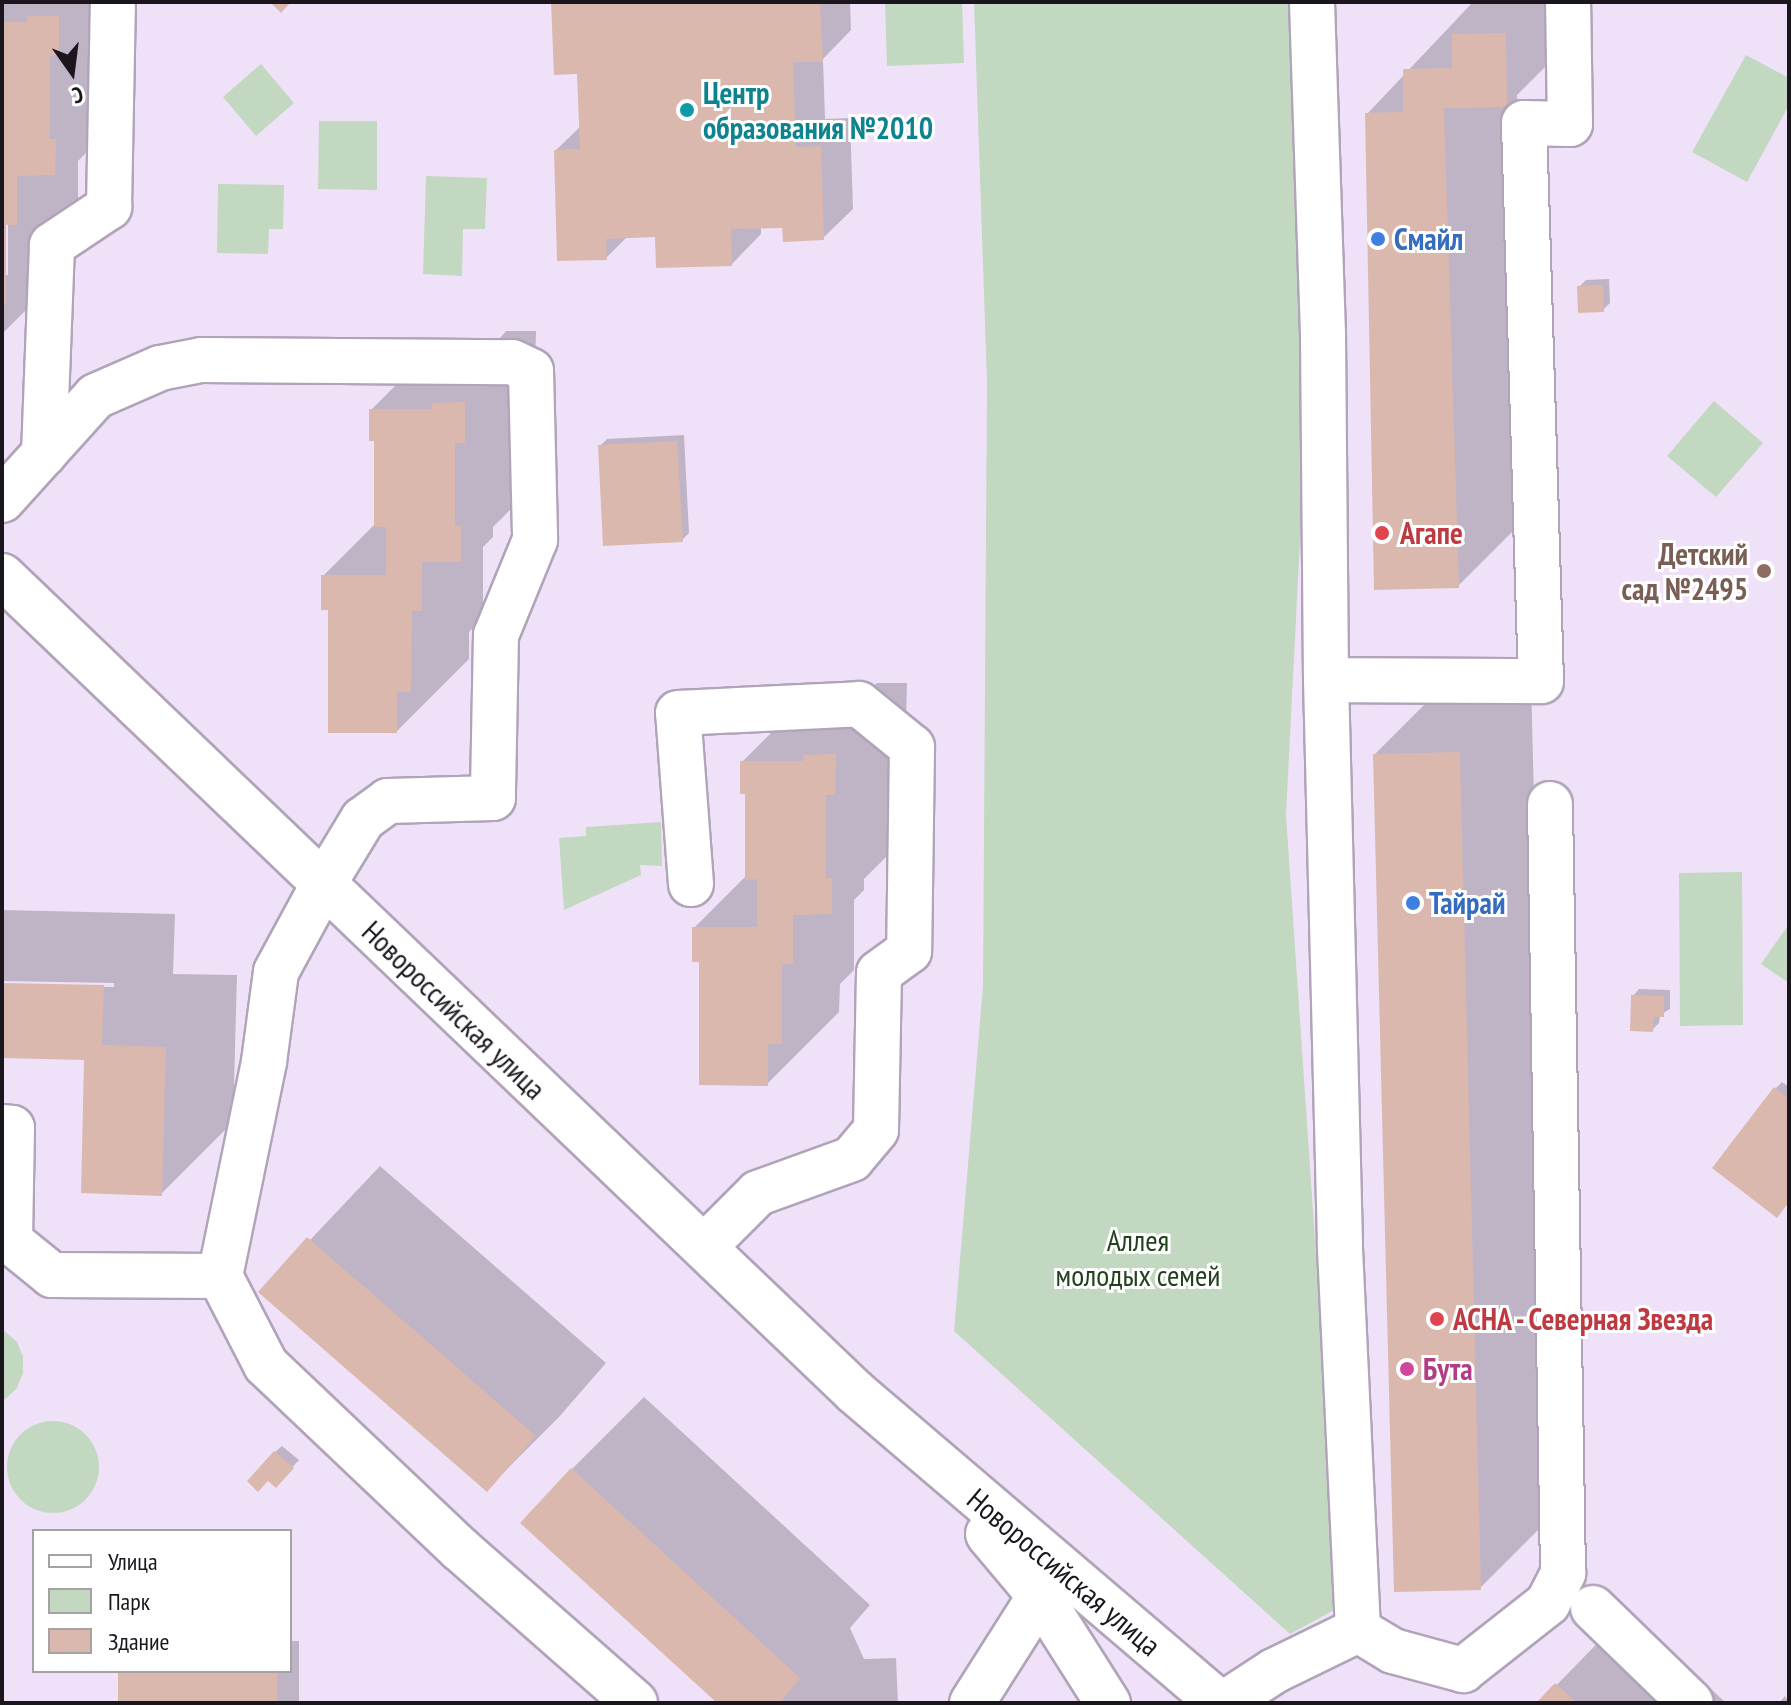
<!DOCTYPE html>
<html>
<head>
<meta charset="utf-8">
<style>
  body { margin:0 }
  #map { position:relative; width:1791px; height:1705px; overflow:hidden; background:#efe2f8; font-family:"PT Sans Narrow",sans-serif }
  div>[style] { position:absolute }
  [style*='--x'] { left:calc(var(--x)*1px); top:calc(var(--y)*1px); width:calc(var(--w)*1px); rotate:calc(var(--a)*1deg) }
  .green>* { inset:0; background:#c3d8c0 }
  .round { border-radius:50% }
  .shadow>* { inset:0; background:#0003 }
  .building>* { inset:0; background:#dab8ae }
  .roads { filter:drop-shadow(2px 0 #b1a4b9) drop-shadow(-2px 0 #b1a4b9) drop-shadow(0 2px #b1a4b9) drop-shadow(0 -2px #b1a4b9) }
  .minor>* { height:44px; margin:-22px; padding:0 22px; transform-origin:22px; border-radius:22px; background:#fff }
  .dots>* { width:22px; height:22px; translate:-50% -50%; box-sizing:border-box; border:4px solid #fff; border-radius:50% }
  span { translate:-50% -50%; white-space:nowrap; text-align:center; line-height:1.15; -webkit-text-stroke:6px #fff; paint-order:stroke }
  .culture-label { font-size:30px; color:#0d838f; font-weight:700 }
  .left { translate:0 -50%; text-align:left }
  .shop-label { font-size:30px; color:#366cbe; font-weight:700 }
  .health-label { font-size:30px; color:#be3a42; font-weight:700 }
  .education-label { font-size:30px; color:#785e54; font-weight:700 }
  .right { translate:-100% -50%; text-align:right }
  .street-label { font-size:30px; color:#1b161e }
  .park-label { font-size:30px; color:#22421e }
  .hotel-label { font-size:30px; color:#b23c85; font-weight:700 }
  .frame { position:absolute; inset:0; border:4px solid #1b161e; pointer-events:none }
  .legend { position:absolute; left:32px; top:1529px; width:260px; height:144px; box-sizing:border-box; background:#fff; border:2px solid #a4a2a5; margin:0; padding:10px 14px; list-style:none; font-size:24px; color:#1b161e }
  .legend li { display:flex; align-items:center; gap:16px; height:40px }
  .legend b { width:40px; border:2px solid #a4a2a5 }
  .north { position:absolute; left:32px; top:32px; width:80px; height:80px; -webkit-text-stroke:6px #fff; paint-order:stroke; rotate:166deg; font-size:22px; font-weight:700; line-height:32px; text-align:center; color:#1b161e }
  .north::after { content:''; display:block; margin:auto; width:28px; height:36px; background:#1b161e; clip-path:polygon(50% 0,100% 100%,50% 72%,0 100%) }
</style>
</head>
<body>
<div id="map">
  <div class="green">
    <div style="clip-path:polygon(885px 2px,962px 2px,964px 63px,887px 66px)"></div>
    <div style="clip-path:polygon(974px 2px,1303px 2px,1310px 345px,1286px 815px,1340px 1607px,1290px 1634px,954px 1331px,983px 986px,987px 382px)"></div>
    <div style="clip-path:polygon(1746px 55px,1789px 78px,1789px 105px,1747px 182px,1692px 152px)"></div>
    <div style="clip-path:polygon(261px 64px,294px 103px,256px 136px,223px 97px)"></div>
    <div style="clip-path:polygon(319px 121px,377px 121px,377px 190px,318px 189px)"></div>
    <div style="clip-path:polygon(426px 176px,487px 178px,485px 229px,463px 229px,462px 276px,423px 274px)"></div>
    <div style="clip-path:polygon(218px 184px,284px 185px,283px 229px,269px 229px,268px 254px,217px 253px)"></div>
    <div style="clip-path:polygon(1714px 401px,1763px 443px,1716px 497px,1667px 456px)"></div>
    <div style="clip-path:polygon(661px 822px,662px 866px,640px 865px,641px 875px,564px 910px,559px 838px,586px 836px,586px 827px)"></div>
    <div style="clip-path:polygon(1742px 872px,1743px 1025px,1680px 1026px,1679px 873px)"></div>
    <div style="clip-path:polygon(1789px 924px,1789px 983px,1761px 964px)"></div>
    <div style="clip-path:polygon(2px 1329px,17px 1342px,23px 1357px,23px 1373px,17px 1388px,2px 1402px)"></div>
    <div class="round" style="left:7px;top:1421px;width:92px;height:92px"></div>
  </div>
  <div class="shadow">
    <div style="clip-path:polygon(evenodd,2px 2px,121px 2px,127px 101px,88px 140px,88px 151px,78px 161px,78px 231px,63px 273px,2px 334px,2px 2px,4px 215px,8px 215px,8px 275px,4px 275px,4px 215px)"></div>
    <div style="clip-path:polygon(553px 2px,850px 2px,851px 30px,823px 59px,825px 119px,850px 118px,853px 209px,823px 238px,784px 226px,761px 226px,761px 234px,732px 264px,657px 235px,628px 236px,606px 258px,556px 150px,581px 126px,579px 72px)"></div>
    <div style="clip-path:polygon(1473px 2px,1578px 2px,1579px 33px,1517px 95px,1530px 514px,1458px 586px,1367px 114px)"></div>
    <div style="clip-path:polygon(1609px 279px,1610px 303px,1603px 310px,1579px 287px,1586px 280px)"></div>
    <div style="clip-path:polygon(506px 331px,536px 331px,532px 488px,493px 527px,493px 537px,483px 547px,483px 618px,469px 632px,469px 659px,397px 731px,330px 607px,323px 576px,376px 523px,376px 439px,371px 410px,443px 338px,500px 338px)"></div>
    <div style="clip-path:polygon(684px 435px,689px 533px,682px 540px,600px 446px,607px 439px)"></div>
    <div style="clip-path:polygon(1531px 680px,1552px 1516px,1480px 1588px,1375px 754px,1447px 682px)"></div>
    <div style="clip-path:polygon(877px 683px,907px 683px,903px 840px,864px 879px,864px 890px,854px 900px,854px 970px,840px 984px,839px 1012px,767px 1084px,701px 960px,694px 928px,747px 875px,747px 792px,742px 762px,814px 690px,870px 690px)"></div>
    <div style="clip-path:polygon(2px 910px,175px 914px,173px 974px,237px 975px,233px 1122px,161px 1194px,86px 1058px,2px 1056px,2px 985px,114px 987px,114px 983px,2px 981px)"></div>
    <div style="clip-path:polygon(1639px 989px,1670px 990px,1670px 1009px,1660px 1015px,1659px 1023px,1652px 1030px,1633px 996px)"></div>
    <div style="clip-path:polygon(1782px 1082px,1789px 1087px,1789px 1201px,1775px 1089px)"></div>
    <div style="clip-path:polygon(380px 1166px,606px 1363px,559px 1417px,487px 1489px,261px 1292px)"></div>
    <div style="clip-path:polygon(644px 1397px,870px 1605px,850px 1628px,864px 1659px,896px 1658px,898px 1703px,720px 1703px,572px 1469px)"></div>
    <div style="clip-path:polygon(282px 1446px,299px 1460px,276px 1485px,275px 1452px)"></div>
    <div style="clip-path:polygon(1628px 1612px,1726px 1703px,1539px 1703px)"></div>
    <div style="clip-path:polygon(290px 1641px,299px 1641px,299px 1703px,120px 1703px,120px 1671px,290px 1671px)"></div>
    <div style="clip-path:polygon(1785px 1696px,1789px 1703px,1779px 1703px)"></div>
  </div>
  <div class="building">
    <div style="clip-path:polygon(270px 2px,291px 2px,281px 13px)"></div>
    <div style="clip-path:polygon(551px 2px,820px 2px,823px 62px,793px 62px,796px 147px,821px 146px,824px 240px,783px 242px,782px 228px,731px 229px,732px 266px,656px 268px,655px 237px,606px 239px,607px 260px,557px 261px,554px 150px,580px 149px,577px 74px,554px 75px)"></div>
    <div style="clip-path:polygon(27px 16px,59px 16px,59px 56px,50px 56px,50px 139px,56px 139px,55px 175px,17px 176px,17px 225px,6px 225px,6px 305px,2px 305px,2px 22px,27px 22px)"></div>
    <div style="clip-path:polygon(1506px 33px,1507px 107px,1444px 108px,1459px 588px,1374px 590px,1365px 113px,1403px 112px,1403px 69px,1452px 68px,1452px 34px)"></div>
    <div style="clip-path:polygon(1603px 285px,1604px 312px,1578px 313px,1577px 286px)"></div>
    <div style="clip-path:polygon(465px 402px,465px 443px,455px 443px,455px 525px,461px 526px,461px 562px,422px 562px,422px 611px,412px 611px,411px 692px,397px 692px,397px 733px,328px 733px,328px 610px,321px 610px,321px 575px,386px 575px,386px 527px,374px 527px,374px 441px,369px 441px,369px 409px,432px 409px,432px 403px)"></div>
    <div style="clip-path:polygon(677px 441px,683px 542px,603px 546px,598px 445px)"></div>
    <div style="clip-path:polygon(1460px 752px,1481px 1590px,1394px 1592px,1373px 754px)"></div>
    <div style="clip-path:polygon(836px 754px,835px 795px,826px 795px,826px 878px,832px 878px,832px 914px,793px 915px,793px 964px,782px 964px,782px 1044px,768px 1044px,768px 1086px,699px 1085px,699px 962px,692px 962px,692px 927px,757px 927px,757px 879px,745px 880px,745px 794px,740px 794px,740px 761px,803px 761px,803px 755px)"></div>
    <div style="clip-path:polygon(2px 983px,104px 985px,102px 1045px,166px 1047px,162px 1196px,81px 1193px,84px 1060px,2px 1058px)"></div>
    <div style="clip-path:polygon(1631px 995px,1664px 996px,1664px 1017px,1654px 1017px,1653px 1032px,1630px 1031px)"></div>
    <div style="clip-path:polygon(1774px 1087px,1789px 1099px,1789px 1202px,1777px 1218px,1712px 1168px)"></div>
    <div style="clip-path:polygon(307px 1237px,536px 1436px,487px 1492px,258px 1292px)"></div>
    <div style="clip-path:polygon(274px 1451px,294px 1468px,276px 1488px,268px 1481px,258px 1492px,247px 1481px)"></div>
    <div style="clip-path:polygon(571px 1468px,800px 1678px,780px 1703px,717px 1703px,520px 1523px)"></div>
    <div style="clip-path:polygon(118px 1671px,277px 1671px,277px 1703px,118px 1703px)"></div>
    <div style="clip-path:polygon(1555px 1683px,1577px 1703px,1536px 1703px)"></div>
  </div>
  <div class="roads">
    <div class="minor">
      <div style="--x:44;--y:454;--w:209;--a:-87.8"></div>
      <div style="--x:52;--y:245;--w:69;--a:-33.7"></div>
      <div style="--x:109;--y:207;--w:205;--a:-88.9"></div>
      <div style="--x:2;--y:500;--w:140;--a:-47.9"></div>
      <div style="--x:96;--y:396;--w:70;--a:-23.6"></div>
      <div style="--x:160;--y:368;--w:42;--a:-11"></div>
      <div style="--x:201;--y:360;--w:311;--a:0.4"></div>
      <div style="--x:512;--y:362;--w:21;--a:25"></div>
      <div style="--x:531;--y:371;--w:169;--a:88.6"></div>
      <div style="--x:535;--y:540;--w:103;--a:112.3"></div>
      <div style="--x:496;--y:635;--w:163;--a:91.1"></div>
      <div style="--x:493;--y:798;--w:105;--a:178.4"></div>
      <div style="--x:388;--y:801;--w:31;--a:144"></div>
      <div style="--x:363;--y:819;--w:77;--a:121.2"></div>
      <div style="--x:323;--y:885;--w:99;--a:118.4"></div>
      <div style="--x:276;--y:972;--w:91;--a:97.6"></div>
      <div style="--x:264;--y:1062;--w:218;--a:101.6"></div>
      <div style="--x:220;--y:1276;--w:168;--a:-179.7"></div>
      <div style="--x:52;--y:1275;--w:54;--a:-141"></div>
      <div style="--x:10;--y:1241;--w:113;--a:-89"></div>
      <div style="--x:12;--y:1128;--w:10;--a:-174"></div>
      <div style="--x:2;--y:576;--w:1180;--a:43.73"></div>
      <div style="--x:855;--y:1392;--w:479;--a:40.5"></div>
      <div style="--x:1326;--y:680;--w:215;--a:0.3"></div>
      <div style="--x:1541;--y:681;--w:558;--a:-91.75"></div>
      <div style="--x:1524;--y:123;--w:46;--a:1.2"></div>
      <div style="--x:1570;--y:124;--w:122;--a:-90.9"></div>
      <div style="--x:691;--y:884;--w:171;--a:-94.3"></div>
      <div style="--x:678;--y:713;--w:181;--a:-2.8"></div>
      <div style="--x:859;--y:704;--w:68;--a:39.1"></div>
      <div style="--x:912;--y:747;--w:204;--a:90.8"></div>
      <div style="--x:909;--y:951;--w:37;--a:144"></div>
      <div style="--x:879;--y:973;--w:157;--a:91.1"></div>
      <div style="--x:876;--y:1130;--w:38;--a:130"></div>
      <div style="--x:852;--y:1159;--w:100;--a:160.1"></div>
      <div style="--x:758;--y:1193;--w:75;--a:135"></div>
      <div style="--x:220;--y:1276;--w:100;--a:62.7"></div>
      <div style="--x:266;--y:1365;--w:267;--a:43.5"></div>
      <div style="--x:460;--y:1549;--w:233;--a:41.3"></div>
      <div style="--x:988;--y:1534;--w:81;--a:50"></div>
      <div style="--x:1040;--y:1596;--w:127;--a:57.6"></div>
      <div style="--x:1593;--y:1608;--w:136;--a:44.1"></div>
      <div style="--x:1358;--y:1630;--w:41;--a:31"></div>
      <div style="--x:1393;--y:1651;--w:73;--a:15.2"></div>
      <div style="--x:1463;--y:1670;--w:108;--a:-38.2"></div>
      <div style="--x:1548;--y:1603;--w:34;--a:-63"></div>
      <div style="--x:1563;--y:1573;--w:769;--a:-90.97"></div>
      <div style="--x:972;--y:1703;--w:127;--a:-57.6"></div>
      <div style="--x:1225;--y:1703;--w:59;--a:-33.1"></div>
      <div style="--x:1274;--y:1671;--w:93;--a:-26"></div>
      <div style="--x:1358;--y:1630;--w:386;--a:-92.7"></div>
      <div style="--x:1340;--y:1244;--w:564;--a:-91.42"></div>
      <div style="--x:1326;--y:680;--w:346;--a:-90.5"></div>
      <div style="--x:1323;--y:334;--w:332;--a:-91.9"></div>
    </div>
  </div>
  <div class="dots">
    <div style="left:687px;top:110px;background:#0f9aa8"></div>
    <div style="left:1378px;top:239px;background:#3f7fe0"></div>
    <div style="left:1382px;top:533px;background:#e0444e"></div>
    <div style="left:1764px;top:571px;background:#8d6e63"></div>
    <div style="left:1413px;top:903px;background:#3f7fe0"></div>
    <div style="left:1437px;top:1319px;background:#e0444e"></div>
    <div style="left:1407px;top:1369px;background:#d1479c"></div>
  </div>
  <div class="culture-label">
    <span class="left" style="left:703px;top:110px">Центр<br>образования №2010</span>
  </div>
  <div class="shop-label">
    <span class="left" style="left:1394px;top:239px">Смайл</span>
    <span class="left" style="left:1429px;top:903px">Тайрай</span>
  </div>
  <div class="health-label">
    <span class="left" style="left:1400px;top:533px">Агапе</span>
    <span class="left" style="left:1453px;top:1319px">АСНА - Северная Звезда</span>
  </div>
  <div class="education-label">
    <span class="right" style="left:1748px;top:571px">Детский<br>сад №2495</span>
  </div>
  <div class="street-label">
    <span style="left:454px;top:1010px;rotate:44deg">Новороссийская улица</span>
    <span style="left:1064px;top:1572px;rotate:40deg">Новороссийская улица</span>
  </div>
  <div class="park-label">
    <span style="left:1138px;top:1257px">Аллея<br>молодых семей</span>
  </div>
  <div class="hotel-label">
    <span class="left" style="left:1423px;top:1369px">Бута</span>
  </div>
  <div class="frame"></div>
  <ul class="legend">
  <li><b style="height:10px;background:#fff"></b>Улица</li>
  <li><b style="height:22px;background:#c3d8c0"></b>Парк</li>
  <li><b style="height:22px;background:#dab8ae"></b>Здание</li>
  </ul>
  <div class="north">С</div>
</div>
</body>
</html>
